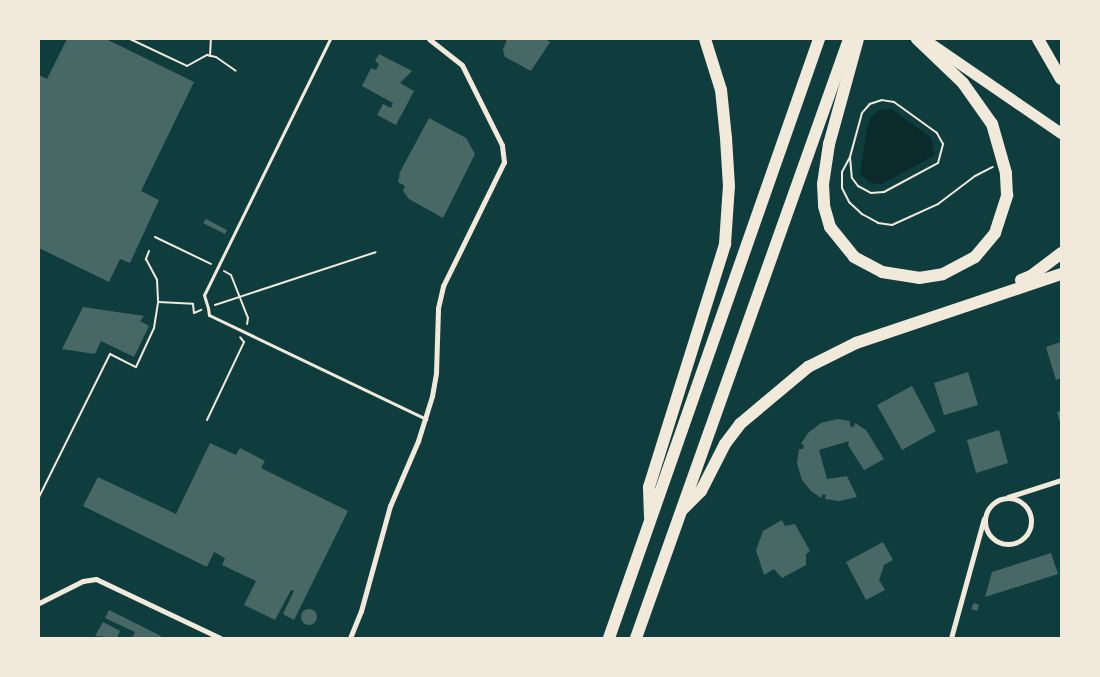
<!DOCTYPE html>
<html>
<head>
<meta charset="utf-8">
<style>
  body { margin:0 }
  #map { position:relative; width:1100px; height:677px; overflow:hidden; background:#0f3d3e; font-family:Manrope,sans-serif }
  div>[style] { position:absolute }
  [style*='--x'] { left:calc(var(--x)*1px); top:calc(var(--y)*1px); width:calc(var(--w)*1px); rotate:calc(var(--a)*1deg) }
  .water>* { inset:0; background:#0a2a2b }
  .building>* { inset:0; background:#486865 }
  .round { border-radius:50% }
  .path>* { height:2px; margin:-1px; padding:0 1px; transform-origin:1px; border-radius:1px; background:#f1e9da }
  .service>* { height:3px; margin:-1.5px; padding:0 1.5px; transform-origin:1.5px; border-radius:1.5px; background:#f1e9da }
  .minor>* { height:5px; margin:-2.5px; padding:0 2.5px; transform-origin:2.5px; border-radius:2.5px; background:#f1e9da }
  .minor>.ring { margin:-2.5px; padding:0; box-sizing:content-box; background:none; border:5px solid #f1e9da; border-radius:50% }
  .primary>* { height:11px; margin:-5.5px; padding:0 5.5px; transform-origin:5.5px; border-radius:5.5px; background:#f1e9da }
  .motorway>* { height:12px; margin:-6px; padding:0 6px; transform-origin:6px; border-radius:6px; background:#f1e9da }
  span { translate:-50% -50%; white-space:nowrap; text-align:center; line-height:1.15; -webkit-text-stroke:5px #f1e9da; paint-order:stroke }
  .frame { position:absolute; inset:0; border:40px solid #f1e9da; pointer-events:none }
</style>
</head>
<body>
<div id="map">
  <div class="water">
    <div style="clip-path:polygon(892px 109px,931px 138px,935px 155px,882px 184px,870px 183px,860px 173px,867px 129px,871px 117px,879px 110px)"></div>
  </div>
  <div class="building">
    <div style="clip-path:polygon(67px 39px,106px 39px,194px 82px,141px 191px,159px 200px,130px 263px,120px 259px,109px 282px,39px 248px,39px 75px,47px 79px)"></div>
    <div style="clip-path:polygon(507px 39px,545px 39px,550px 42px,531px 71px,505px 57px,503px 50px)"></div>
    <div style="clip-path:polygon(379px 54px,412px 71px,400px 83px,414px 91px,396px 125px,377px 115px,383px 104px,391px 108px,393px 103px,362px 86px,371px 68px,376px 70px,379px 64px,375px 61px)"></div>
    <div style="clip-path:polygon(429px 118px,466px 138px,475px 154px,443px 218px,409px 199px,403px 191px,405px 186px,398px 182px,400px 172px)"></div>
    <div style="clip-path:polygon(206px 219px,227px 230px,225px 234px,203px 223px)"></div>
    <div style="clip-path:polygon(83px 307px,144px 316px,140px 321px,149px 326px,134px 357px,101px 341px,95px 354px,62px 349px)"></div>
    <div style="clip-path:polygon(1061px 342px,1061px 378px,1056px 380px,1046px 347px)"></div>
    <div style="clip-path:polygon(968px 372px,978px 405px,944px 415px,934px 383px)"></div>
    <div style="clip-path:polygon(912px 386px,936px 431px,902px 450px,877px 405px)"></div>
    <div style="clip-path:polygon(1061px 411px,1061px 426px,1057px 412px)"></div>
    <div style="clip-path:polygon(838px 419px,850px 421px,850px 426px,854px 427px,855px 423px,866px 430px,884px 459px,864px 470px,848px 445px,849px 441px,819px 450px,827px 479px,847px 476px,857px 497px,839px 501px,825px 499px,826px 495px,823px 494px,821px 498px,811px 491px,802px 480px,797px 463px,799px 449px,803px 449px,804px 445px,801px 444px,808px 433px,821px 423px)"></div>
    <div style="clip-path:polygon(999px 430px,1008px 463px,976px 473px,967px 440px)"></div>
    <div style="clip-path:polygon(210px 443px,236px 455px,240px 448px,265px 461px,261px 468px,348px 511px,294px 620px,283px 614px,294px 591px,291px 590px,275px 620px,244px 605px,256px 581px,222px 565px,225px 558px,214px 552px,207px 567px,83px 506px,98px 477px,176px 514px)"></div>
    <div style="clip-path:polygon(782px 520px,785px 526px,795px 524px,810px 551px,806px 554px,806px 565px,782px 578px,774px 569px,764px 575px,756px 550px,763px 531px)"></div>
    <div style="clip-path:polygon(883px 542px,893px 560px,884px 565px,879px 580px,885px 590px,866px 600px,846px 562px)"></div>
    <div style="clip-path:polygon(1051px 553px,1058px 574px,985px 597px,992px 572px)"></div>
    <div style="clip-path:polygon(974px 603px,979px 605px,977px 611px,971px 609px)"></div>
    <div class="round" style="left:301px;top:609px;width:16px;height:16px"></div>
    <div style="clip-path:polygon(109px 610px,161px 636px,160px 638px,132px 638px,135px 632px,105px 618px)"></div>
    <div style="clip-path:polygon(103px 622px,120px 631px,117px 638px,95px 636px)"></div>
  </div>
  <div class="path">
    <div style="--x:130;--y:39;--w:63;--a:25.3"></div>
    <div style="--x:187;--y:66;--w:23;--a:-29"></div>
    <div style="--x:207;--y:55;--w:9;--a:13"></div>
    <div style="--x:216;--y:57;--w:24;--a:35"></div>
    <div style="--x:210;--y:56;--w:17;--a:-87"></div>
    <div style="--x:850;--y:157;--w:21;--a:85"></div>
    <div style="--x:852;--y:178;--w:10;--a:53"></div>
    <div style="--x:858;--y:186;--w:15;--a:28"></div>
    <div style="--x:871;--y:193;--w:13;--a:-4"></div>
    <div style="--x:884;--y:192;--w:61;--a:-28.2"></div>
    <div style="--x:938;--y:163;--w:20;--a:-75"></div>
    <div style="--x:943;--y:144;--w:13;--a:-119"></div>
    <div style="--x:937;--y:133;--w:53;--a:-144.2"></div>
    <div style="--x:894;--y:102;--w:12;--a:-171"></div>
    <div style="--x:882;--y:100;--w:13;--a:162"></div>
    <div style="--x:870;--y:104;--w:12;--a:132"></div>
    <div style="--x:862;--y:113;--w:46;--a:105.3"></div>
    <div style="--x:850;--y:157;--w:17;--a:118"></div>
    <div style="--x:842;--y:172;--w:16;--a:90"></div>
    <div style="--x:842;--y:188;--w:16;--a:63"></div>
    <div style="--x:849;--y:202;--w:18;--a:43"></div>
    <div style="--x:862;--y:214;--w:18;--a:29"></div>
    <div style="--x:878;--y:223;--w:14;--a:8"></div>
    <div style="--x:892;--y:225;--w:51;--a:-24.5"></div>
    <div style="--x:938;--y:204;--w:46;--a:-37.1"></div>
    <div style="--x:975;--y:176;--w:20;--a:-27"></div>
    <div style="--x:155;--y:237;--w:62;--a:25.7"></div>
    <div style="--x:149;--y:251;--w:9;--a:111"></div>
    <div style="--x:146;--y:259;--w:24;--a:62"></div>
    <div style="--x:157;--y:280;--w:22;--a:87"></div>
    <div style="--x:158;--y:302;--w:35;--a:3"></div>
    <div style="--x:193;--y:304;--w:9;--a:84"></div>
    <div style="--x:194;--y:313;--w:8;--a:-23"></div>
    <div style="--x:224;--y:271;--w:8;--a:30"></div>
    <div style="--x:231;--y:275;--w:46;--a:68.4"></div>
    <div style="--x:248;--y:318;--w:6;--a:99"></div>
    <div style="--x:215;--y:305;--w:169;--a:-18.2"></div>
    <div style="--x:207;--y:420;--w:86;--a:-64.6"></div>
    <div style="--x:244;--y:342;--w:6;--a:-129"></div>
    <div style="--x:39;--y:497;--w:160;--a:-63.6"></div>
    <div style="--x:110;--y:354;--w:29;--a:27"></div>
    <div style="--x:136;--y:367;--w:43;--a:-65.2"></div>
    <div style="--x:154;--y:328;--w:25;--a:-81"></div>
  </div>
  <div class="service">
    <div style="--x:330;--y:39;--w:285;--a:116.2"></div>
    <div style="--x:204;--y:295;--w:14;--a:73"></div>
    <div style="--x:208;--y:308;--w:7;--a:82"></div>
    <div style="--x:209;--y:315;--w:241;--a:25.6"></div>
  </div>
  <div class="minor">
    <div style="--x:1008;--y:497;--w:56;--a:-17.8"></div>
    <div class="ring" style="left:985px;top:498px;width:41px;height:41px"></div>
    <div style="--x:39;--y:603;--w:49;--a:-26.6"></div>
    <div style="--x:83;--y:581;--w:13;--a:-9"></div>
    <div style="--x:96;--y:579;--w:137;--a:25.4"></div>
    <div style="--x:350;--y:638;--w:29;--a:-68"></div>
    <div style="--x:361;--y:611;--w:109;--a:-74.6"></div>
    <div style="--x:390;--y:506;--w:71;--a:-66.7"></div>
    <div style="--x:418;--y:441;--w:47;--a:-72.7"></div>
    <div style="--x:432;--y:396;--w:23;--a:-80"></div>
    <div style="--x:436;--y:373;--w:65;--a:-88.2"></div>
    <div style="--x:438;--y:308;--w:23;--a:-77"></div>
    <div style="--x:443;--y:286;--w:138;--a:-63.8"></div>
    <div style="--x:504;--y:162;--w:17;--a:-97"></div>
    <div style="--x:502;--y:145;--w:89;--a:-116.6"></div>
    <div style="--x:462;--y:65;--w:42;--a:-141.8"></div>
    <div style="--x:951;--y:638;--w:124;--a:-74.6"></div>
  </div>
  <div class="primary">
    <div style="--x:924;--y:39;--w:166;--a:34.5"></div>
  </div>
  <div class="motorway">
    <div style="--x:858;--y:39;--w:109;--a:105.4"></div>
    <div style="--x:829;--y:144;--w:40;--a:98.5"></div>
    <div style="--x:823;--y:184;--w:22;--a:87"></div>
    <div style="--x:824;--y:206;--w:22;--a:74"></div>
    <div style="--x:830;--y:227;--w:38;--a:51"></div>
    <div style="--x:854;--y:257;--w:32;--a:28"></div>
    <div style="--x:882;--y:272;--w:37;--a:9"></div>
    <div style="--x:919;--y:278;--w:24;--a:-9"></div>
    <div style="--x:943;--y:274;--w:36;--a:-28"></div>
    <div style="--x:975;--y:257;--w:31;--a:-50"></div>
    <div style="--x:995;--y:233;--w:40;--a:-72"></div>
    <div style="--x:1007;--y:195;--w:22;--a:-93"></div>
    <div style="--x:1006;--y:173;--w:51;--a:-105.9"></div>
    <div style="--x:992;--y:124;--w:50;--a:-125.3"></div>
    <div style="--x:963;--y:83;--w:64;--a:-136.3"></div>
    <div style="--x:1038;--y:39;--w:46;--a:60.1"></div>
    <div style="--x:1021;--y:280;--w:11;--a:-22"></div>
    <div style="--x:1031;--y:276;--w:38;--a:-37"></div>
    <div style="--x:683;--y:509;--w:25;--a:-45"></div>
    <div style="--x:701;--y:491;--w:53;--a:-62.9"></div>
    <div style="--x:725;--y:444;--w:25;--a:-53"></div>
    <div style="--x:740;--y:424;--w:89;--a:-40"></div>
    <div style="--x:808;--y:367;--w:54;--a:-26.6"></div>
    <div style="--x:856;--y:343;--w:216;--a:-18.6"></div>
    <div style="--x:650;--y:517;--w:30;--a:-92"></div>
    <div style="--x:649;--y:487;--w:255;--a:-72.6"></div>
    <div style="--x:725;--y:244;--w:58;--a:-86.1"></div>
    <div style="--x:729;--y:186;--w:48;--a:-93.6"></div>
    <div style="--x:726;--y:138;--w:48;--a:-95.9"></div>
    <div style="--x:721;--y:90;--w:53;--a:-107.4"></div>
    <div style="--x:609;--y:638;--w:635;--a:-70.68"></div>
    <div style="--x:636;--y:638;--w:636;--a:-70.42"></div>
  </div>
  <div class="frame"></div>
</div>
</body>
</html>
